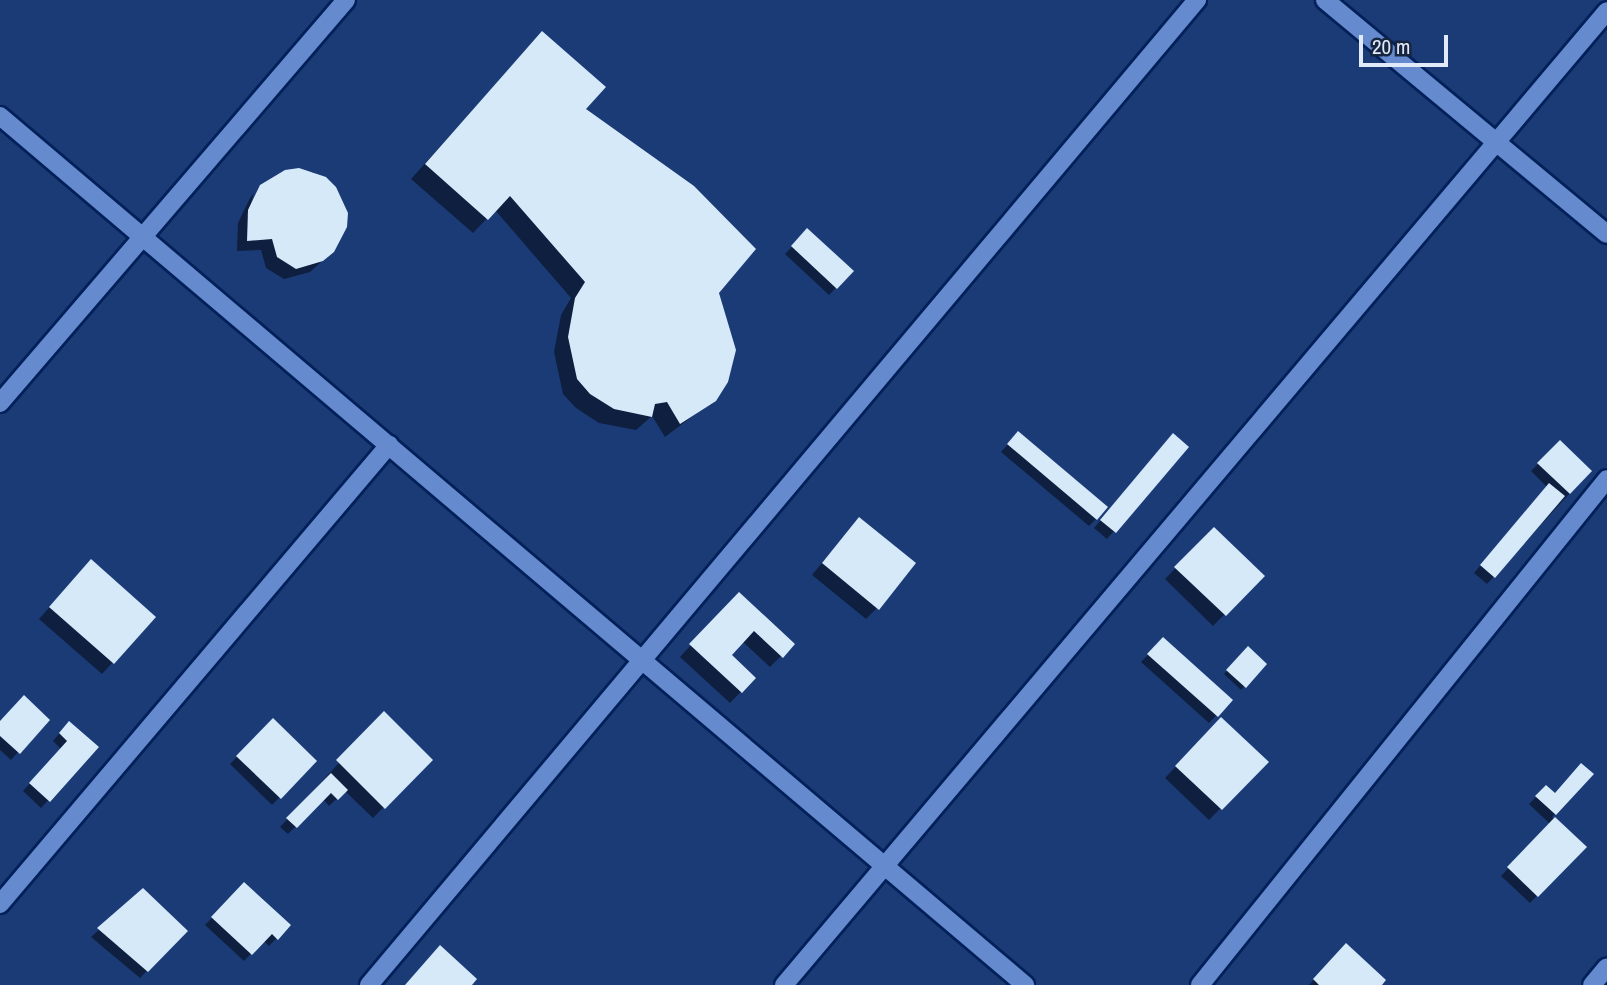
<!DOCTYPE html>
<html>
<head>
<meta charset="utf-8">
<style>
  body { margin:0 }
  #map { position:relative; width:1607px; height:985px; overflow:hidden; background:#1b3b77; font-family:"Archivo Narrow",sans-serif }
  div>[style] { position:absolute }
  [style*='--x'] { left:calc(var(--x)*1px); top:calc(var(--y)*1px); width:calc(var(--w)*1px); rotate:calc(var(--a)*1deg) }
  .shadow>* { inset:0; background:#0007 }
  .building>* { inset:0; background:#d5e9f9 }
  .roads { filter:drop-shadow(2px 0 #022059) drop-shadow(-2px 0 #022059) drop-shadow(0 2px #022059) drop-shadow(0 -2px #022059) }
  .minor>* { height:18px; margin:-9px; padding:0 9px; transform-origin:9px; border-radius:9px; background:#658acd }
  span { translate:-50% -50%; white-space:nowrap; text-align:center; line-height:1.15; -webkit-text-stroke:7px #162540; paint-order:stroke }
  .scale { position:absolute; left:1359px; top:35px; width:89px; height:32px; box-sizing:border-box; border:4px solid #e1eaf9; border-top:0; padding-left:9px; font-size:21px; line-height:24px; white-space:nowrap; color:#e1eaf9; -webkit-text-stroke:5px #162540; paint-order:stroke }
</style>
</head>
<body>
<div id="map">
  <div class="shadow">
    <div style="clip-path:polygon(542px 33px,584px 109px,717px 292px,714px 400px,665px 437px,652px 416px,636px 430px,599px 423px,576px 408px,563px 394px,554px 352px,561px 315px,571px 298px,495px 210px,473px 233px,411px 179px)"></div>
    <div style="clip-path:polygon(285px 172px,313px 172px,335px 188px,333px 251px,310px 272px,284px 279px,266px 268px,261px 250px,237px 251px,238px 223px,250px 198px,254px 193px,246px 219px,260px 187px)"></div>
    <div style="clip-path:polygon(807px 231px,851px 272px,829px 295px,785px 254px)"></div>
    <div style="clip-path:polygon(1011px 441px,1096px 519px,1089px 526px,1001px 452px)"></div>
    <div style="clip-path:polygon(1560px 442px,1590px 471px,1487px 584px,1474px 573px,1547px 487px,1531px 471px)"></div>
    <div style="clip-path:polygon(1166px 443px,1186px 447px,1107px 539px,1094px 528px)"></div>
    <div style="clip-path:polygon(1214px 529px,1262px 576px,1213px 626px,1165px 579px)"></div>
    <div style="clip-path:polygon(849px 530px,877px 608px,866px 619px,812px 575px)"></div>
    <div style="clip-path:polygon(80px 573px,154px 617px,102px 674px,39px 619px)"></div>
    <div style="clip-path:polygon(728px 605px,793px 644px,770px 667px,742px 641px,729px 655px,754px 678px,730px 703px,680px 657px)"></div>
    <div style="clip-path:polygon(1163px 639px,1231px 700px,1209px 723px,1141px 662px)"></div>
    <div style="clip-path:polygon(1248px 648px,1265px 664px,1241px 690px,1224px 674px)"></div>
    <div style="clip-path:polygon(384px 714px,430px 760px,373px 818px,345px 791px,329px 806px,323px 799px,288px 834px,280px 827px)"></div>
    <div style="clip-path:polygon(1221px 719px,1266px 762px,1209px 820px,1165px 778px)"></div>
    <div style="clip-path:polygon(273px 720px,315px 761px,272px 805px,230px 764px)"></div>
    <div style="clip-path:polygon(0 723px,18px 752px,11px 760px,0 750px)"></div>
    <div style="clip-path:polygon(62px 730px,97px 747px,41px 808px,23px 791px,61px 749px,53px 741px)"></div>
    <div style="clip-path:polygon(1591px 774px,1552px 817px,1584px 847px,1530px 903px,1501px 876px,1550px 824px,1529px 804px,1546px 787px,1554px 795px)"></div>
    <div style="clip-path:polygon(244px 884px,289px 925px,269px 946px,263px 940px,244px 961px,205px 925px)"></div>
    <div style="clip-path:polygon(143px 890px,185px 931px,140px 978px,91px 937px)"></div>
    <div style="clip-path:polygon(1339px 953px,1380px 985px,1309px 985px)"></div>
  </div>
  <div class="building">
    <div style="clip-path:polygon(542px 31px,606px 87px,586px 109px,694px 186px,756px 249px,719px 293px,736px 350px,728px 382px,716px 401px,680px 424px,667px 402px,655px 404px,652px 417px,614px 409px,590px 394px,577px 379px,568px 337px,575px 298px,585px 282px,510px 196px,488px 220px,425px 164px)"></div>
    <div style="clip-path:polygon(299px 168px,326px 177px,336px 187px,348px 213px,347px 227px,334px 252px,323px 261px,296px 269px,277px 257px,272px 239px,247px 241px,248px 210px,260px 185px,285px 170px)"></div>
    <div style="clip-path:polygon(807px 228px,854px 271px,837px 289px,791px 246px)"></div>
    <div style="clip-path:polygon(1018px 431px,1108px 507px,1097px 520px,1007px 444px)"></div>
    <div style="clip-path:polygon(1173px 433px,1189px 447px,1116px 533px,1100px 520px)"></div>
    <div style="clip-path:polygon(1560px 440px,1592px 471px,1570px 494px,1537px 463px)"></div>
    <div style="clip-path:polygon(1549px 483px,1565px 496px,1495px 578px,1480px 565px)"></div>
    <div style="clip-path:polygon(859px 517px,916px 563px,879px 610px,822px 563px)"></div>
    <div style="clip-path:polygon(1214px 527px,1265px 576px,1226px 616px,1174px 567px)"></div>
    <div style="clip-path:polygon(91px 559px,156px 617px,114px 664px,49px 607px)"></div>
    <div style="clip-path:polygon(739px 592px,795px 644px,783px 658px,754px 631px,732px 655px,756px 678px,742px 693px,689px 644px)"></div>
    <div style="clip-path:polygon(1163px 637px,1233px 700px,1218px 717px,1147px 654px)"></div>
    <div style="clip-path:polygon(1248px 646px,1267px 664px,1246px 688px,1226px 670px)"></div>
    <div style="clip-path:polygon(24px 695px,50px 720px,20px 754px,0 736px,0 721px)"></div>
    <div style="clip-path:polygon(384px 711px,433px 760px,385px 809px,336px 760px)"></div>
    <div style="clip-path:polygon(1221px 717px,1269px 762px,1222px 810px,1175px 766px)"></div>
    <div style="clip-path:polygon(273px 718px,317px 761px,281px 799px,236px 756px)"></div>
    <div style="clip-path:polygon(69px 721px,99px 747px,50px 802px,29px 783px,67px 741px,59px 733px)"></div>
    <div style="clip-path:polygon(1581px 763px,1594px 774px,1556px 815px,1535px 796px,1546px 785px,1555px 793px)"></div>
    <div style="clip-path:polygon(331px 773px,348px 790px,338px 800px,331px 793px,297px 828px,286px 818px)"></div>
    <div style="clip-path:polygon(1555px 817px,1587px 847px,1538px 897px,1507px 867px)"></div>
    <div style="clip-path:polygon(244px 882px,291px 925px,278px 940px,272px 934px,252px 955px,211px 917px)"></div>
    <div style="clip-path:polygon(143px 888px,188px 931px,148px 972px,97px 928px)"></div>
    <div style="clip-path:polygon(1346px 943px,1386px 980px,1382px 985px,1319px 985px,1313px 979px)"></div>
    <div style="clip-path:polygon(440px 945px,477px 979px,472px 985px,405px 985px)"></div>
  </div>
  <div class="roads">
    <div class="minor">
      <div style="--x:1325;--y:0;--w:366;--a:39.7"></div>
      <div style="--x:0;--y:116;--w:1344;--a:40.29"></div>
      <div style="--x:0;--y:403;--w:531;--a:-49.35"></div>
      <div style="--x:0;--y:904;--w:602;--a:-49.72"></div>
      <div style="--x:369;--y:985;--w:1287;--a:-49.95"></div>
      <div style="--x:784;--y:985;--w:1275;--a:-49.8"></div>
      <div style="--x:1200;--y:985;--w:649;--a:-51.19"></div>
      <div style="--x:1592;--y:985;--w:23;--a:-50"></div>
    </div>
  </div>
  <div class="scale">20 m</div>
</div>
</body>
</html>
